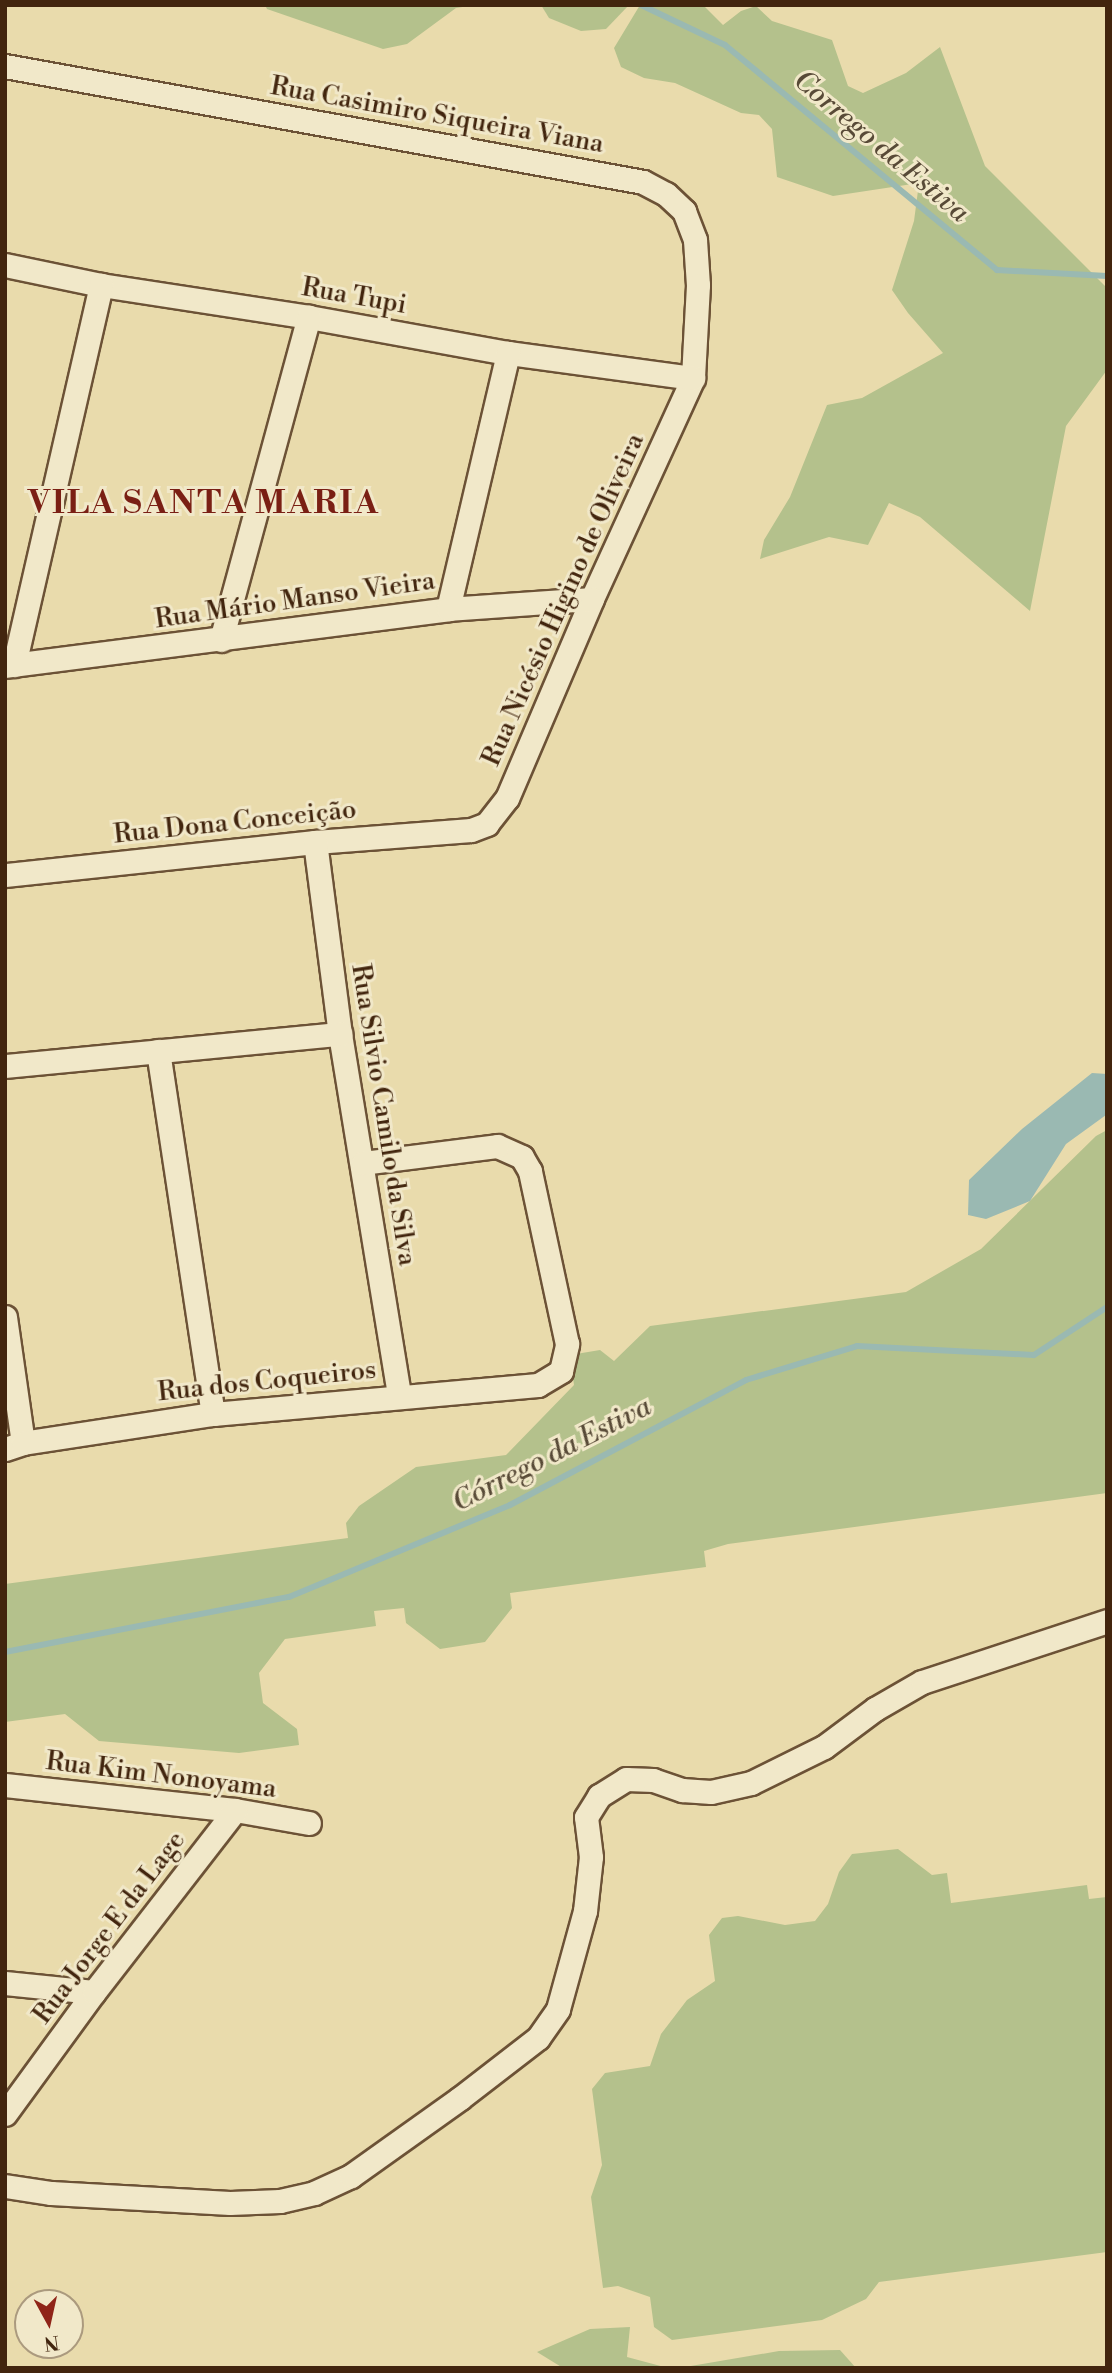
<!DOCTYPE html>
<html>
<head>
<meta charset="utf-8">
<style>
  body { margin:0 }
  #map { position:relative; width:1112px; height:2373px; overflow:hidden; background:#e9dbac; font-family:"Libre Bodoni",serif }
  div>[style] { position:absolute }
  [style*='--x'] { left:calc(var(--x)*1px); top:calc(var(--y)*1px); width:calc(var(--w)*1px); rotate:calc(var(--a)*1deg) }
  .green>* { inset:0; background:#b4c18c }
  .water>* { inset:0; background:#9ab9b2 }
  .stream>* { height:6px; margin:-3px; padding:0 3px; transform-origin:3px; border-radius:3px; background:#9ab9b2 }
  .roads { filter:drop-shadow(2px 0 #6c5236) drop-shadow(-2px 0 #6c5236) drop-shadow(0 2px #6c5236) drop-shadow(0 -2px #6c5236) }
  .minor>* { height:23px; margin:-11.5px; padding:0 11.5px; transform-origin:11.5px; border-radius:11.5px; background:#f1e8c9 }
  span { translate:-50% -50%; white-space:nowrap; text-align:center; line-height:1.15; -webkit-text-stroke:6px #f1e8c9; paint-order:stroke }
  .street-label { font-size:26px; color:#42250e }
  .water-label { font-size:28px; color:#584a37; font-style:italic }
  .district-label { font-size:33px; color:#7a1f14; font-weight:700; letter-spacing:2px }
  .frame { position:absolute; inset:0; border:7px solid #42250e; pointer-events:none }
  .north { position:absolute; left:14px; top:2289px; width:70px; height:70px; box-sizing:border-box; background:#f1e8c9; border:2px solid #ab9a7e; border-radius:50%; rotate:172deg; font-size:19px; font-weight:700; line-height:28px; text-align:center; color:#42250e }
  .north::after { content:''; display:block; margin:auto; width:24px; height:32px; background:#8f2418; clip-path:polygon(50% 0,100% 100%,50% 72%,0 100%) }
</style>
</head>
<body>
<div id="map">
  <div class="green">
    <div style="clip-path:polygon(265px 5px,475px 5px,456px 8px,407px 44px,383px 49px,267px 9px)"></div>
    <div style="clip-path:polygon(541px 5px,629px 5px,606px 29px,581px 31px,549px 18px)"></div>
    <div style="clip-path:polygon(640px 5px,703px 5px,723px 25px,741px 11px,756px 6px,772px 21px,832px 40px,848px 86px,863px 93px,906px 73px,940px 47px,985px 166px,1107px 288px,1107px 370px,1066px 426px,1030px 611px,920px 517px,889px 503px,868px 545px,829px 537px,760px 559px,764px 540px,790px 497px,827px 405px,862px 398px,943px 353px,908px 313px,892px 290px,914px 221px,919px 183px,833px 196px,777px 177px,772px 129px,759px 115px,741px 113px,675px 83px,644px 78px,621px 67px,614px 48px)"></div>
    <div style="clip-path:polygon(1107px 1130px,1107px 1493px,728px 1544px,704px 1551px,706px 1567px,510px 1593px,512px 1608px,485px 1642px,440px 1649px,406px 1623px,404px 1608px,374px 1611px,376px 1626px,285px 1639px,259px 1673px,263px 1703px,297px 1729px,299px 1745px,239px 1753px,99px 1741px,65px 1714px,5px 1722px,5px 1584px,348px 1538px,346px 1523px,359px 1506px,416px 1467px,506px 1455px,574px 1385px,570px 1355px,600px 1350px,614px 1361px,650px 1326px,906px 1292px,981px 1249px,1096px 1136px)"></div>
    <div style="clip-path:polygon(898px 1849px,932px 1875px,947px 1873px,951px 1903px,1087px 1885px,1089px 1899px,1107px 1897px,1107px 2252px,879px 2282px,866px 2299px,822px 2320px,672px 2340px,654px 2327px,650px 2297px,618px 2286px,603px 2288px,591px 2197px,602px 2165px,592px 2089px,605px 2073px,650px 2066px,661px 2034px,687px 2000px,715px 1981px,709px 1935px,722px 1918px,738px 1916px,785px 1925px,815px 1921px,828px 1904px,839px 1872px,852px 1854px)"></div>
    <div style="clip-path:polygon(630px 2327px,627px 2357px,668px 2368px,563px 2368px,537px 2352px,590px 2329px)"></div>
    <div style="clip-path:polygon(840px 2350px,856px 2368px,679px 2368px,779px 2351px)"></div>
  </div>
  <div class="water">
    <div style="clip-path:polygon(1092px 1073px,1107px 1074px,1106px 1115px,1066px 1144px,1030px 1201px,986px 1219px,968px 1215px,969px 1180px,1022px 1129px)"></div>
  </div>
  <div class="stream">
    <div style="--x:641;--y:5;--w:93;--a:25.5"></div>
    <div style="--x:725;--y:45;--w:353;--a:39.6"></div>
    <div style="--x:997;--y:270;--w:110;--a:3.1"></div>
    <div style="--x:5;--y:1652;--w:289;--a:-11"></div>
    <div style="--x:289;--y:1597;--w:239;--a:-22.6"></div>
    <div style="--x:510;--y:1505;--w:267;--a:-27.9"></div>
    <div style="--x:746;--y:1380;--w:116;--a:-17"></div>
    <div style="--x:857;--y:1346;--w:177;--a:2.9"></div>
    <div style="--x:1034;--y:1355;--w:87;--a:-33.3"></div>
  </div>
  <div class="roads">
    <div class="minor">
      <div style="--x:5;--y:66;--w:648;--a:10.3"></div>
      <div style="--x:643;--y:182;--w:26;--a:28"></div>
      <div style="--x:666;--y:194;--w:25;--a:43"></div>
      <div style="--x:684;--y:211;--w:31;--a:69"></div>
      <div style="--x:695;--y:240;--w:45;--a:86.2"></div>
      <div style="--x:698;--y:285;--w:93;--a:93.1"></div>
      <div style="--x:693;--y:378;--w:243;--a:114.6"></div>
      <div style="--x:592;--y:599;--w:216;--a:113.1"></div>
      <div style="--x:507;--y:798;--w:33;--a:128"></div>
      <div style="--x:487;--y:824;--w:17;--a:159"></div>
      <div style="--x:471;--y:830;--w:156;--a:175.6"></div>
      <div style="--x:315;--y:842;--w:312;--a:173.9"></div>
      <div style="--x:5;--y:265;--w:98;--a:11.8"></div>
      <div style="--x:101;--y:285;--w:210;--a:8.7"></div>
      <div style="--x:309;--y:317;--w:202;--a:10.3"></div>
      <div style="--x:508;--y:353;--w:187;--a:7.7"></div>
      <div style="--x:448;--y:609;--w:263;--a:-76.8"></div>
      <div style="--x:221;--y:640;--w:335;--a:-74.8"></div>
      <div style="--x:14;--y:665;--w:390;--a:-77.1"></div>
      <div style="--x:5;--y:666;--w:447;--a:-7.3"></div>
      <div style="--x:448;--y:609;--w:144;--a:-4"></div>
      <div style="--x:315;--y:842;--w:194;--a:82.6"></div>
      <div style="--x:340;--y:1034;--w:366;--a:80.7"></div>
      <div style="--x:158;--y:1051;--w:367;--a:81.4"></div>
      <div style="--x:5;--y:1066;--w:337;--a:-5.5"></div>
      <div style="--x:5;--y:1317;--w:127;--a:81.9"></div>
      <div style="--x:5;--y:1449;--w:19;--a:-18"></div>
      <div style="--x:23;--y:1443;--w:192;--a:-8.7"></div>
      <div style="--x:213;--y:1414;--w:326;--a:-5.1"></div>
      <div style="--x:538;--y:1385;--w:27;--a:-31"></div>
      <div style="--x:561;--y:1371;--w:28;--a:-77"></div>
      <div style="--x:567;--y:1344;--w:177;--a:-102.1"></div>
      <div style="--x:530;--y:1171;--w:16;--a:-120"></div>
      <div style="--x:522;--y:1157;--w:27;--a:-156"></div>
      <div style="--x:497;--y:1146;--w:135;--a:172.8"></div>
      <div style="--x:5;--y:1785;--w:231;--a:6.2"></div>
      <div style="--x:235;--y:1810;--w:75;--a:10"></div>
      <div style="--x:5;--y:1983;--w:89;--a:5.8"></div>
      <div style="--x:5;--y:2114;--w:151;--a:-53.9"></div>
      <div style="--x:94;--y:1992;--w:230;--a:-52.2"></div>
      <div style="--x:5;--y:2186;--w:47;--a:8.7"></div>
      <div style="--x:51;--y:2193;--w:179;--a:3.2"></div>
      <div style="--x:230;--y:2203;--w:50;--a:-2.3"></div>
      <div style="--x:280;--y:2201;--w:35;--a:-13"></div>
      <div style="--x:314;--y:2193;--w:41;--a:-24.7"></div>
      <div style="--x:351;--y:2176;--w:133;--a:-35.5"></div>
      <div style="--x:459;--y:2099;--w:100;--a:-37.7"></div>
      <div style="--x:538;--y:2038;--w:35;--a:-55"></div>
      <div style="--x:558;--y:2009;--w:102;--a:-74.6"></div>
      <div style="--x:585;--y:1911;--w:54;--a:-83.7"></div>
      <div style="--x:591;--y:1857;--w:40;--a:-97.1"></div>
      <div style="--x:586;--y:1817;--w:25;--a:-58"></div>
      <div style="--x:599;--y:1796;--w:32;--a:-32"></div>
      <div style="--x:626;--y:1779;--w:27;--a:2"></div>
      <div style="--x:653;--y:1780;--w:31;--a:19"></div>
      <div style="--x:682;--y:1790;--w:29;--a:4"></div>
      <div style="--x:711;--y:1792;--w:41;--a:-12.7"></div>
      <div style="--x:751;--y:1783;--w:81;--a:-26.3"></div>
      <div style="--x:824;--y:1747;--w:64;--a:-36.7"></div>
      <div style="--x:875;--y:1709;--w:54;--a:-29.9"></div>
      <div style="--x:922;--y:1682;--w:195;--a:-18.2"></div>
    </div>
  </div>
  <div class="street-label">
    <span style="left:437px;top:116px;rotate:10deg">Rua Casimiro Siqueira Viana</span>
    <span style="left:354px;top:297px;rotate:10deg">Rua Tupi</span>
    <span style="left:564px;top:600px;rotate:-66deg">Rua Nicésio Higino de Oliveira</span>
    <span style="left:295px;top:601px;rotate:-8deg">Rua Mário Manso Vieira</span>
    <span style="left:235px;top:823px;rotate:-6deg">Rua Dona Conceição</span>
    <span style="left:383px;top:1115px;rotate:81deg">Rua Silvio Camilo da Silva</span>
    <span style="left:267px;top:1382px;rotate:-6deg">Rua dos Coqueiros</span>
    <span style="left:161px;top:1776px;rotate:7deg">Rua Kim Nonoyama</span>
    <span style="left:110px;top:1928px;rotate:-53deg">Rua Jorge E da Lage</span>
  </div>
  <div class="water-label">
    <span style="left:881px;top:147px;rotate:40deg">Corrego da Estiva</span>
    <span style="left:552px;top:1455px;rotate:-27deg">Córrego da Estiva</span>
  </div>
  <div class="district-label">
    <span style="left:204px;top:504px">VILA SANTA MARIA</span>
  </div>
  <div class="frame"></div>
  <div class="north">N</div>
</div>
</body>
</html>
